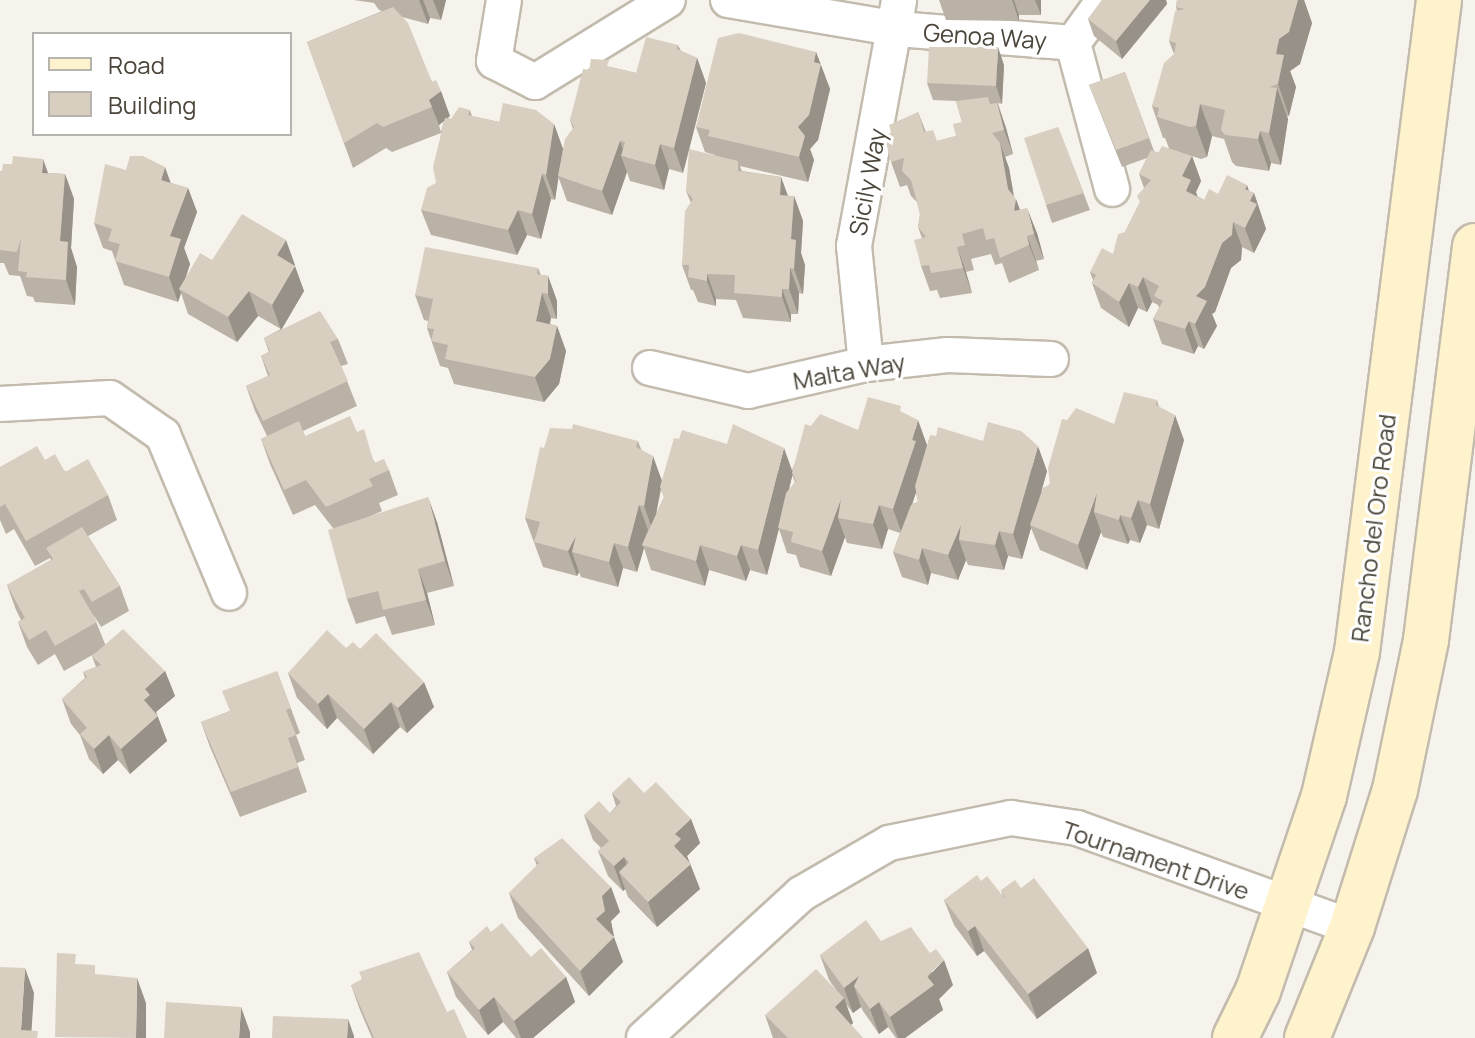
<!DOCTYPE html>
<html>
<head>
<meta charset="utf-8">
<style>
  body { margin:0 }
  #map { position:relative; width:1475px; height:1038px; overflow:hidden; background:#f6f3ec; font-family:Manrope,sans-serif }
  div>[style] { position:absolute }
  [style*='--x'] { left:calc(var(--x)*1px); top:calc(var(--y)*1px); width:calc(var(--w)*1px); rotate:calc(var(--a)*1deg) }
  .roads { filter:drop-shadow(2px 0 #c2bbae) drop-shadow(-2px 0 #c2bbae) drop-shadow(0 2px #c2bbae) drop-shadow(0 -2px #c2bbae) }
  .minor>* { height:34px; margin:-17px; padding:0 17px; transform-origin:17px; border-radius:17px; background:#fff }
  .secondary>* { height:44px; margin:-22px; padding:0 22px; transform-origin:22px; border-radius:22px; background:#fff3cd }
  .wall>* { inset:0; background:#bab2a6 }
  .shaded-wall>* { inset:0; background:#979187 }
  .building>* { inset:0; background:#d8cfc1 }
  span { translate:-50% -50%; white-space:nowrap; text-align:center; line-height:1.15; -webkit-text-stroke:6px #fff; paint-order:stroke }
  .street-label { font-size:24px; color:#4b4439 }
  .legend { position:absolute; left:32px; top:32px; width:260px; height:104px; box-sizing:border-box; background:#fff; border:2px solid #b7b4b0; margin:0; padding:10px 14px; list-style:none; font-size:24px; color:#4b4439 }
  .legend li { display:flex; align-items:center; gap:16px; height:40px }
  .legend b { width:40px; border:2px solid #b7b4b0 }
</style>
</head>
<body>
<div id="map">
  <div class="roads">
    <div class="minor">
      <div style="--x:504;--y:0;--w:62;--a:99.3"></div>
      <div style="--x:494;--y:61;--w:46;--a:27.1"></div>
      <div style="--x:535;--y:82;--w:156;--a:-31.7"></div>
      <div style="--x:728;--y:0;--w:171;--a:9.7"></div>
      <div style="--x:897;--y:29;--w:177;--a:4.5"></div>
      <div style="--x:1073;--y:43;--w:53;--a:-54.2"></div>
      <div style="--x:1073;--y:43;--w:151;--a:75"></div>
      <div style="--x:866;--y:364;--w:119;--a:-95.8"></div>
      <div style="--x:854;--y:246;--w:250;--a:-79.6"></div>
      <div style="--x:650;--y:368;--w:101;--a:13.2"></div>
      <div style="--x:748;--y:391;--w:121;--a:-12.9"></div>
      <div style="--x:866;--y:364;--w:82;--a:-6.3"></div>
      <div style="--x:948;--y:355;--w:103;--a:2.2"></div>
      <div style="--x:0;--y:404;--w:110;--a:-3.1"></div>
      <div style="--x:110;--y:398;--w:65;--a:34.9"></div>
      <div style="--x:163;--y:435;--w:171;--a:67.3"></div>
      <div style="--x:644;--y:1038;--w:213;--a:-42.5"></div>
      <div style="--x:801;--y:894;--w:102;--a:-30.1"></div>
      <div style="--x:889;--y:843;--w:125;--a:-11.6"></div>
      <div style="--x:1011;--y:818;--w:67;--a:8.6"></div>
      <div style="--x:1077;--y:828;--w:292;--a:19.8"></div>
    </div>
    <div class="secondary">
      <div style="--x:1235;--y:1038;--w:52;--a:-63.9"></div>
      <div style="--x:1258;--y:991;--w:206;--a:-71.3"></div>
      <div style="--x:1324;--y:796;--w:148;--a:-77.1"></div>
      <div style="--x:1357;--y:652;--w:657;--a:-82.83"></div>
      <div style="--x:1307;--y:1038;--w:120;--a:-67.9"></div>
      <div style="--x:1352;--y:927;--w:144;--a:-72.6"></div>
      <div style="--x:1395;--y:790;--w:153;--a:-78.3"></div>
      <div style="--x:1426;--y:640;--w:397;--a:-82.9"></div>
    </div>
  </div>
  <div class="wall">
    <div style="clip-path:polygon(evenodd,354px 0,446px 0,441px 20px,430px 18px,428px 24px,402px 17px,432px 82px,450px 116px,447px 118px,451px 119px,470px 110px,472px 116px,499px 122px,554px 124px,563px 149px,573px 129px,570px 120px,589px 70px,611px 67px,636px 73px,678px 45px,681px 51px,697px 58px,706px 83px,683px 173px,669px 169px,664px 190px,630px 181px,627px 172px,612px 215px,567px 201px,558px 176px,555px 200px,551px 199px,541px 239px,527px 235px,517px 255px,431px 235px,421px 210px,436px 183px,441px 133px,392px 152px,386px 148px,353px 168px,307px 42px,382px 11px,379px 10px,374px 3px,354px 0,444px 121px,441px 132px,439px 125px,444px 121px)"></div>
    <div style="clip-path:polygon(939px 0,1041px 0,1041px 15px,1019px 15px,1019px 21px,946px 20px)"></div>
    <div style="clip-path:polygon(1102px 0,1166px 0,1167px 4px,1122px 59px,1094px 36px,1088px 19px)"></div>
    <div style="clip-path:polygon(1177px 0,1304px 0,1312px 23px,1300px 64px,1290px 71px,1296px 87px,1289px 116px,1287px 116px,1288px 119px,1281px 165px,1271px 163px,1269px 171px,1236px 166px,1232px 162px,1224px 139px,1212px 136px,1207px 157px,1201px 159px,1192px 156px,1201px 181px,1196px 192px,1197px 196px,1204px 200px,1218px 194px,1249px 191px,1254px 193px,1266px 229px,1254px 253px,1242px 247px,1241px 260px,1231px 268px,1215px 312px,1212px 314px,1217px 326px,1204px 349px,1198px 346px,1194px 354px,1162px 344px,1153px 319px,1159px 308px,1158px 305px,1152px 302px,1147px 312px,1138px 308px,1129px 327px,1101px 308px,1092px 283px,1093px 280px,1090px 272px,1113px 254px,1125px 232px,1140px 202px,1144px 188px,1139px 174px,1147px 158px,1122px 167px,1089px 85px,1125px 72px,1154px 151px,1158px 153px,1169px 148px,1165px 138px,1163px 138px,1152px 106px,1174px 54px,1169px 41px,1177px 11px,1176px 7px)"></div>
    <div style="clip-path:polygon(816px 52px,830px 89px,818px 140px,810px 149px,814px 160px,808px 182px,740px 166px,742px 171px,781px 177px,788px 196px,794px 196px,803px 221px,801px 253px,805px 265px,803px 294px,799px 293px,798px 314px,791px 314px,791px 322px,743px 318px,736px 300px,716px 299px,716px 306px,698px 302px,693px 290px,691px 290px,682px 265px,691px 203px,686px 191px,715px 155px,705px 152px,696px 127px)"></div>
    <div style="clip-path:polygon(1004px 65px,1002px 104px,998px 103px,1006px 128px,1013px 154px,1005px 157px,1009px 168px,1014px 196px,1020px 210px,1037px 233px,1044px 259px,1036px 261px,1039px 270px,1009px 283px,1002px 263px,995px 265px,991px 254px,971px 259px,974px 270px,966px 272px,972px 293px,940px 298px,937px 290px,930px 291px,921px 266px,922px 238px,918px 227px,920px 214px,917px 202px,911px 196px,907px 185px,900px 187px,891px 162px,891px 133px,918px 112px,926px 132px,937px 141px,956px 136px,962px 122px,956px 101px,933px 100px,927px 83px)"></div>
    <div style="clip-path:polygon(1058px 127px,1090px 210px,1052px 223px,1046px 205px)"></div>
    <div style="clip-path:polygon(12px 164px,48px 173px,65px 174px,74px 199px,71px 248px,77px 267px,75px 305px,35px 302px,33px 297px,27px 296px,20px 276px,9px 275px,4px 263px,0 263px,0 171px,2px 171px)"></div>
    <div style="clip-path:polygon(171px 183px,188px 188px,197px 212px,184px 248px,190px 264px,185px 278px,212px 260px,295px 265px,294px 266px,304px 291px,282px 329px,338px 339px,348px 364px,341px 366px,357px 406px,303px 431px,305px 436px,357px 432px,375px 463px,389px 470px,398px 495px,379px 503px,382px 511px,371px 516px,437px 522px,454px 586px,427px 593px,435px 625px,392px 635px,385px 616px,356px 624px,347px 599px,333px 528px,315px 505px,293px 515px,270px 464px,261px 439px,267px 436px,255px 411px,246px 386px,268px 376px,261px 356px,269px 352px,264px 338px,281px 329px,258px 316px,237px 342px,188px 314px,181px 293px,178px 302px,124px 285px,112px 251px,103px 248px,94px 223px)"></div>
    <div style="clip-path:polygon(538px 268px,541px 275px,548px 276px,557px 301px,557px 319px,551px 318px,550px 324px,557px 326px,566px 351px,559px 384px,544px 402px,454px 384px,448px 368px,440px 366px,427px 328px,428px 321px,424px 320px,415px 295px)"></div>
    <div style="clip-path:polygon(evenodd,1157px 400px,1159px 407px,1184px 440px,1159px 529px,1147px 525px,1140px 543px,1130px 540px,1128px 544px,1103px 537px,1101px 532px,1087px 570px,1040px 550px,1031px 528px,1022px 559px,1008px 556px,1004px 570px,968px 565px,966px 560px,958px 580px,931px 573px,928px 585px,902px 577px,893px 552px,900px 533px,888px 529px,882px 549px,847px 543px,845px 537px,831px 576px,800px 567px,796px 555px,787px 553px,779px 529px,767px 575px,750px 570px,746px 581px,709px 570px,705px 586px,651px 570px,644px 548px,637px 572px,623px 568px,618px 587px,581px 577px,579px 572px,577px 576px,543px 567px,525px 518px,544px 448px,638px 441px,641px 449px,662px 480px,792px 470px,811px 426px,858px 430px,903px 413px,927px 445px,1047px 471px,1041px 492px,1050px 484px,1067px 420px,1114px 424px,1157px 400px,792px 475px,795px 482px,789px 490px,792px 475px,1157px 400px,661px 490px,664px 497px,656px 514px,661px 490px,1157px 400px,916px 492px,918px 502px,912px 504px,916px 492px)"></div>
    <div style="clip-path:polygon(45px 460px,108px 495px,117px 520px,88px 536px,120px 586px,129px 611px,101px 627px,93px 614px,105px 644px,165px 671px,175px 696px,156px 712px,167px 741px,130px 774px,118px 760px,103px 774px,89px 759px,80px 735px,71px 724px,62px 699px,85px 678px,83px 672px,96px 667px,92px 656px,96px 653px,64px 671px,55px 654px,38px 665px,27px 647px,18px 622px,21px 620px,16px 610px,7px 585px,51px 560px,50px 558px,35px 566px,14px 529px,6px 534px,0 520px,0 467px)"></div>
    <div style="clip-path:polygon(346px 648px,360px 649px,434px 707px,407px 733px,400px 727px,373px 754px,337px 718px,327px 729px,297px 698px,288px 673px)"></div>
    <div style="clip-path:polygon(277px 671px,300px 733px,296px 735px,305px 760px,297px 763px,307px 792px,240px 817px,210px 747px,201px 722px,230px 711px)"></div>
    <div style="clip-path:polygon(612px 793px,644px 793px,691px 819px,700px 843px,687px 856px,700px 889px,657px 927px,628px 897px,625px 889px,623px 891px,608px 876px,598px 851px,601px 848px,593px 840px,584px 815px,610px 813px,616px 806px)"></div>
    <div style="clip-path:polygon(534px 858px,611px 887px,620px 912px,611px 921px,613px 936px,623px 962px,589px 996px,518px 918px,509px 893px,537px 866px)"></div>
    <div style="clip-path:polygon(981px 881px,1003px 897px,1001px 890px,1097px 973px,1037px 1019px,984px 951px,977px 956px,954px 925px,944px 900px)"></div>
    <div style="clip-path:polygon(491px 932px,531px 957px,566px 977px,575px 1002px,533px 1038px,516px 1038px,503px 1022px,488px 1035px,456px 997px,447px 972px,472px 950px,469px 942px)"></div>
    <div style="clip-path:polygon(881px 941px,953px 985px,939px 999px,943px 1010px,905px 1038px,896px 1038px,888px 1027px,879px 1034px,863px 1011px,861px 1007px,853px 1013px,846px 1004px,853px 1023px,851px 1025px,863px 1038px,773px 1038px,765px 1015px,837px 991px,829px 980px,820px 955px)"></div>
    <div style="clip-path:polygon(351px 985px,447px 1012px,467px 1038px,372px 1038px,360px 1010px)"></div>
  </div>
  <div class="shaded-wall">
    <div style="clip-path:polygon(419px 0,423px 0,430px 18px,428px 24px)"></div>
    <div style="clip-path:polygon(433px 0,446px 0,441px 20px)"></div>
    <div style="clip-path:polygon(1012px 0,1014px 0,1019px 15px,1019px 21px)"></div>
    <div style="clip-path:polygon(1035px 0,1041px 0,1041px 15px)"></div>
    <div style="clip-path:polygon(1150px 0,1166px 0,1167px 4px,1122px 59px,1116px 41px)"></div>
    <div style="clip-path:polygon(1297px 0,1304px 0,1312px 23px,1300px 64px,1290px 71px,1296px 87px,1289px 116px,1278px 84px,1276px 54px,1279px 39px)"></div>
    <div style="clip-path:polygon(998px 47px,1004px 65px,1002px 104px,996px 86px)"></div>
    <div style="clip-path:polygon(816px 52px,830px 89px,818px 140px,810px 149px,814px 160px,808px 182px,799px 157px,798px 127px)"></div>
    <div style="clip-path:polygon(697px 58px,706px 83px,683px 173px,674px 148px)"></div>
    <div style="clip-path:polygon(1277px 88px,1288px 119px,1281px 165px,1269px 133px)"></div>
    <div style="clip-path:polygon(441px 91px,450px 116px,439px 125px,429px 100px)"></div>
    <div style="clip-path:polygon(997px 103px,1006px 128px,1013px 154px,1004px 130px)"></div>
    <div style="clip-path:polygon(1200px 104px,1212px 136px,1207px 157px,1196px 126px)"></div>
    <div style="clip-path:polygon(554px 124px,563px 149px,555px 200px,546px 175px)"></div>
    <div style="clip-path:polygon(1260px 131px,1271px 163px,1269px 171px,1258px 139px)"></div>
    <div style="clip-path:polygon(620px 141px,626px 158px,621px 156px,627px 172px,612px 215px,602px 191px)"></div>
    <div style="clip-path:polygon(1000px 143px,1009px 168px,1015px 204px,1016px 199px,1025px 224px,1023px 236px,1008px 189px)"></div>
    <div style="clip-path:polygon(660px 144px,669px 169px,664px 190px,655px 165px)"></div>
    <div style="clip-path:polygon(1192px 156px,1201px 181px,1196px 192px,1200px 205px,1186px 191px,1182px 176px)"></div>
    <div style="clip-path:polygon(43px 159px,52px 184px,42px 173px)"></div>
    <div style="clip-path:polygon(165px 167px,174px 192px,161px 180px)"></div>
    <div style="clip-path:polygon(65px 174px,74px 199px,71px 248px,77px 267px,75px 305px,66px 280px,60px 241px)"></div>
    <div style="clip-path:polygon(542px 174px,551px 199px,541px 239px,532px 214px)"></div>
    <div style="clip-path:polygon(781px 177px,790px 202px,780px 195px)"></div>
    <div style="clip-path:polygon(1247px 185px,1251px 197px,1254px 193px,1266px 229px,1254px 253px,1245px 228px,1245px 189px)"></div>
    <div style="clip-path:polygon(188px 188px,197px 212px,184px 248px,190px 264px,182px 290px,179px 289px,181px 293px,178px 302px,169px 277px,170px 236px)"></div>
    <div style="clip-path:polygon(794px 196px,803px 221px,801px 253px,805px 265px,803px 294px,794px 269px,791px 239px)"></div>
    <div style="clip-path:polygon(1027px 208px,1037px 233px,1044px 259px,1034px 234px)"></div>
    <div style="clip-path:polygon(518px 210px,527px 235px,517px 255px,508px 230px)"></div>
    <div style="clip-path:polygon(1233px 222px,1242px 247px,1241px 260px,1231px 268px,1215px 312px,1212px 314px,1217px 326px,1204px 349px,1195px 324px,1196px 296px)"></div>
    <div style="clip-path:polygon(1027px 236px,1036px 261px,1039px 270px,1029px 245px)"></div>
    <div style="clip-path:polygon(286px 240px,295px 265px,286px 280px,277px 255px)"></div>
    <div style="clip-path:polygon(957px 247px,966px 272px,972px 293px,963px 268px)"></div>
    <div style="clip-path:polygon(295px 266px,304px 291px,281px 330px,272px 305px)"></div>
    <div style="clip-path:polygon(790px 268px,799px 293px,798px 314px,789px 289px)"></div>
    <div style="clip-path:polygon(707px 274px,716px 299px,716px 306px,707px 281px)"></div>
    <div style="clip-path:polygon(548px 276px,557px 301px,557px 319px,548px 294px)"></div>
    <div style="clip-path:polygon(1143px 277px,1152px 302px,1147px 312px,1138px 287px)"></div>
    <div style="clip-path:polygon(1129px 283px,1138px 308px,1129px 327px,1119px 302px)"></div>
    <div style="clip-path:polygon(782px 289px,791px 314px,791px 322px,782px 297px)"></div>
    <div style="clip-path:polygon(249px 291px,258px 316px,237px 342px,228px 317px)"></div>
    <div style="clip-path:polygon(542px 293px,551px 318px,545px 346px,536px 321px)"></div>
    <div style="clip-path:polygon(1189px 321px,1198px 346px,1194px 354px,1185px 329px)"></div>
    <div style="clip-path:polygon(557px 326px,566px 351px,559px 384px,544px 402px,535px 377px)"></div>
    <div style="clip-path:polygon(1175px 415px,1184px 440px,1159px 529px,1150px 504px)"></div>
    <div style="clip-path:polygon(918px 420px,927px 445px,925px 466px,902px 534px,893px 509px)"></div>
    <div style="clip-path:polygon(1038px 446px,1047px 471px,1032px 526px,1030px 525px,1031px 528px,1022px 559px,1013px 534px)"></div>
    <div style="clip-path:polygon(784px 448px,793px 473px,767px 575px,758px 550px)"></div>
    <div style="clip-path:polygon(653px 456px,662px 481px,653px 531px,644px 506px)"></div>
    <div style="clip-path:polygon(1097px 493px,1094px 512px,1101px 532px,1087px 570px,1078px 545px)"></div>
    <div style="clip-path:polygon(428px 497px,437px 522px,454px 586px,445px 561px)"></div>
    <div style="clip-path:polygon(841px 499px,838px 518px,845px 537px,831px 576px,822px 551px)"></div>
    <div style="clip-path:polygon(1138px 500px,1147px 525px,1140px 543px,1131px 518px)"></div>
    <div style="clip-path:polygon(639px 505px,648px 530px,642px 545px,644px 548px,637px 572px,628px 547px)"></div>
    <div style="clip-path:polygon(879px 505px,888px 529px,882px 549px,873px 524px)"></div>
    <div style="clip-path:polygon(1120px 515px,1130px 540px,1128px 544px,1119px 520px)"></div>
    <div style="clip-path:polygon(961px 525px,959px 540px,966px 560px,958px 580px,948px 555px)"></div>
    <div style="clip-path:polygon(999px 531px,1008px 556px,1004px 570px,995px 545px)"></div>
    <div style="clip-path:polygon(576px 536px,572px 552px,579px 572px,577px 576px,568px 551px)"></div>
    <div style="clip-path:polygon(614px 543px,623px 568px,618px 587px,609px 562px)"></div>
    <div style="clip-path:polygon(700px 545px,709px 570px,705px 586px,696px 561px)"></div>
    <div style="clip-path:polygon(741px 545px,750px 570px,746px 581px,737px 556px)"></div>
    <div style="clip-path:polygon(922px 548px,931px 573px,928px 585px,919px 560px)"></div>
    <div style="clip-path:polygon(418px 569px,427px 593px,435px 625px,426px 600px)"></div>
    <div style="clip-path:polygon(165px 671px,175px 696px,156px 712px,167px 741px,130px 774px,121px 749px,144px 700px,145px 689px)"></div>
    <div style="clip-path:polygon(424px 682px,434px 707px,407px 733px,398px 708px)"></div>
    <div style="clip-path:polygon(328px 694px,337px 718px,327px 729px,318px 704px)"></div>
    <div style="clip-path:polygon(391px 702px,400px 727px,373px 754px,364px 729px)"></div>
    <div style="clip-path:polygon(109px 735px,118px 760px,103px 774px,94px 749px)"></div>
    <div style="clip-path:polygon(691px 819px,700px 843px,687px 856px,700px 889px,657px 927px,648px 902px,674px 846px,675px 834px)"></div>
    <div style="clip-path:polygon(624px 857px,633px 882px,619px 872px,625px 889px,623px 891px,614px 866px)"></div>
    <div style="clip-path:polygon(611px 887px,620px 912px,611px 921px,614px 936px,606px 944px,596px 919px,602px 896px)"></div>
    <div style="clip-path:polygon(975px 926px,984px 951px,977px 956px,968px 931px)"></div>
    <div style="clip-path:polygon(614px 937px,623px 962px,589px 996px,580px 971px)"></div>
    <div style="clip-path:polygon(1088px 948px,1097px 973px,1037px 1019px,1028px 994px)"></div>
    <div style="clip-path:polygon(944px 960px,953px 985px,939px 999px,943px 1010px,905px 1038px,898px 1038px,890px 1017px)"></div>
    <div style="clip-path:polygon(25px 968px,34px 993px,31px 1038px,21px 1030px)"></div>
    <div style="clip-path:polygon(859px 976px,854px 986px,861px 1007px,853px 1013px,844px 988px)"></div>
    <div style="clip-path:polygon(566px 977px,575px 1002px,533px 1038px,521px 1038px,514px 1021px)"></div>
    <div style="clip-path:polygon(137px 978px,146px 1003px,146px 1038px,136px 1038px)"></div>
    <div style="clip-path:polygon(494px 997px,503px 1022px,488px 1035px,479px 1010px)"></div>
    <div style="clip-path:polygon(844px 998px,853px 1023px,844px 1032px,835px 1007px)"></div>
    <div style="clip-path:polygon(879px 1002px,888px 1027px,879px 1034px,870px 1009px)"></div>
    <div style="clip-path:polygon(241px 1007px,250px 1032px,250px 1038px,239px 1038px)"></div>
    <div style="clip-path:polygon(348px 1019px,354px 1036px,354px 1038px,347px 1038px)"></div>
  </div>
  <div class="building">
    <div style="clip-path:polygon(1102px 0,1150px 0,1116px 41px,1088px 19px)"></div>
    <div style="clip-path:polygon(1177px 0,1298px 0,1289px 32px,1279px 39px,1276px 54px,1284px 55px,1278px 84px,1269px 87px,1277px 88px,1269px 133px,1260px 131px,1258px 139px,1225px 135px,1221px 130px,1225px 110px,1200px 104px,1196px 126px,1190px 127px,1157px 117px,1159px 108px,1152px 106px,1164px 63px,1174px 54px,1176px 43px,1169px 41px,1175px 11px,1185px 9px,1176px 7px)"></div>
    <div style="clip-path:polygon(393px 7px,408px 23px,432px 82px,436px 80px,441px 91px,429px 100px,432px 107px,383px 127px,377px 123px,344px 143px,307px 42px)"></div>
    <div style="clip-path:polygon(739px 33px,816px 52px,814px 62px,821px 64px,809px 115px,798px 127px,805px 136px,799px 157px,708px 136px,710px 130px,696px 127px,718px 38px)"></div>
    <div style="clip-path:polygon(646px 37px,678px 45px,677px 49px,697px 58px,674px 148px,660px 144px,655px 165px,621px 156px,625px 142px,620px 141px,602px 191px,558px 176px,565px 139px,574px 127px,570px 120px,583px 69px,589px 70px,591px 59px,609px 60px,607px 66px,636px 73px)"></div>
    <div style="clip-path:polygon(929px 47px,998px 47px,996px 86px,927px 83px)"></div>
    <div style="clip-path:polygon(1125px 72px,1149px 138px,1116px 150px,1089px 85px)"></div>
    <div style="clip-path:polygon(988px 97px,990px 104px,997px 103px,1004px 130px,992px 133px,1000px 143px,1008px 189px,1016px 199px,1014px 211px,1027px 208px,1034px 234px,1027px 236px,1029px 245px,1000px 258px,994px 238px,986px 240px,983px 228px,962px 234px,965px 245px,957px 247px,963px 268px,931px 273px,929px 265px,921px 266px,914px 240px,926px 237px,918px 227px,920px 214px,911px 180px,902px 171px,904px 158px,891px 162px,884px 135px,891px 133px,889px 125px,918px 112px,924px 132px,933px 130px,937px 141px,956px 136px,953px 124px,962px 122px,956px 101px)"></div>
    <div style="clip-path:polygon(503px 103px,536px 110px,554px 124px,546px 175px,542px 174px,532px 214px,518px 210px,508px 230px,421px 210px,427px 188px,436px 183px,433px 167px,445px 118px,451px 119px,459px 107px,470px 110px,468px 115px,499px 122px)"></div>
    <div style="clip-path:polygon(1058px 127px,1084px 193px,1046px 205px,1024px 138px)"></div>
    <div style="clip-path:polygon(1162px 146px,1192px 156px,1182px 176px,1191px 180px,1186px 191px,1204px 200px,1209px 189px,1218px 194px,1227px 175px,1247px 185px,1245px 189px,1254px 193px,1250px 201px,1257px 204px,1245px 228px,1233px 222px,1232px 235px,1222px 243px,1205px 287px,1196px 296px,1207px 301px,1195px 324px,1189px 321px,1185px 329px,1153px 319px,1163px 301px,1154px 296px,1159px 286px,1143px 277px,1138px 287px,1129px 283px,1119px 302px,1092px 283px,1096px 275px,1090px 272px,1102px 248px,1113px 254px,1118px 234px,1125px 232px,1140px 202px,1137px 196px,1151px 180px,1139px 174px,1151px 150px,1158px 153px)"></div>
    <div style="clip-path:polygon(689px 149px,738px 161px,738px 171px,781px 177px,780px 195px,794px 196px,791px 239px,796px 240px,794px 269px,790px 268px,789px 289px,782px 289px,782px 297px,734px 293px,735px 275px,707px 274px,707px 281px,688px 277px,689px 265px,682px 265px,685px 211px,693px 199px,686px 191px)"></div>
    <div style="clip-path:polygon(13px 156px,43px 159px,42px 173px,65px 174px,60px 241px,68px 242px,66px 280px,26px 277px,27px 272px,18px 271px,21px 238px,17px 252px,0 250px,0 171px,2px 171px,3px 164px,12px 164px)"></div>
    <div style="clip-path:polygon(130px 156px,143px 156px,165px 167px,161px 180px,188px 188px,170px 236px,181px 239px,169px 277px,115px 261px,120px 244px,108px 241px,112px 229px,94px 223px,105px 164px,126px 170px)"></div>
    <div style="clip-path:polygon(242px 214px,286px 240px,277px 255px,295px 266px,272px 305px,249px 291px,228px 317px,179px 289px,200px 253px,212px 260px)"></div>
    <div style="clip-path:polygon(425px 247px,538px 268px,537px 274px,548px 276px,548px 294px,542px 293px,536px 321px,557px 326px,550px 359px,535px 377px,445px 359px,448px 345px,431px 341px,434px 329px,427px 328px,433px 299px,415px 295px)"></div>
    <div style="clip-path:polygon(320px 311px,338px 339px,330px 342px,348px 381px,263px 421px,246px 386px,270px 375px,261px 356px,270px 351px,264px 338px)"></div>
    <div style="clip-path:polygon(1124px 392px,1157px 400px,1156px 405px,1175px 415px,1150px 504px,1138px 500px,1131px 518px,1120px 515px,1119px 520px,1094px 512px,1097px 493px,1078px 545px,1030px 525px,1043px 488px,1050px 484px,1048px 468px,1062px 419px,1067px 420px,1076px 408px,1114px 424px)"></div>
    <div style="clip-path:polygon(868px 397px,901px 406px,900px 411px,918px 420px,912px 440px,916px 441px,893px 509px,879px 505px,873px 524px,838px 518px,841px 499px,822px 551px,791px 542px,793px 532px,778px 528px,786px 493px,796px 481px,792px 473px,805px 424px,811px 426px,820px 414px,858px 430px)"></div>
    <div style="clip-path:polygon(350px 416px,357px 432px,364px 429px,374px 463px,384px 459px,389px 470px,369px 479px,373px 486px,326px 507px,306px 480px,284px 490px,261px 439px,299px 421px,305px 436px)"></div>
    <div style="clip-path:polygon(988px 422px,1021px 431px,1038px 446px,1013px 534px,999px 531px,995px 545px,959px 540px,961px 525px,948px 555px,922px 548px,919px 560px,893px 552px,911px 505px,918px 502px,915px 486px,930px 435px,936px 436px,938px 427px,983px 441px)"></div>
    <div style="clip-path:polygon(573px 424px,638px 441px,636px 447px,653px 456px,644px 506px,639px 505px,628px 547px,614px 543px,609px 562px,572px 552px,576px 536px,568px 551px,534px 542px,540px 522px,525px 518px,540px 447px,544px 448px,550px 428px,572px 429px)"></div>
    <div style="clip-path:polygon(733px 424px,784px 448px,758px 550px,741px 545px,737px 556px,700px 545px,696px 561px,642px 545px,664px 497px,660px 487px,674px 438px,679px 439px,682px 430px,727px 444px)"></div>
    <div style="clip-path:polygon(37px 446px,45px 460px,55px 454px,65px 472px,88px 459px,108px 495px,26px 541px,5px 504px,0 507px,0 467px)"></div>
    <div style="clip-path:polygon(428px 497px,445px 561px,418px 569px,426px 600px,383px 610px,378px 591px,347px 599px,328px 530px)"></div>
    <div style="clip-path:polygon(82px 527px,120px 586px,92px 602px,84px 589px,79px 591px,97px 622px,55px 646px,46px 630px,29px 640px,18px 622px,25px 618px,7px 585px,53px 559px,46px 548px)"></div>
    <div style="clip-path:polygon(123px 629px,165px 671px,145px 689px,150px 695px,144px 700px,158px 716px,121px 749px,109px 735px,94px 749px,80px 734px,87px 728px,62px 699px,87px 677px,83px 672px,101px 665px,92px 656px)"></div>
    <div style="clip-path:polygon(327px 630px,346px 648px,353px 642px,360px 649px,376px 633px,424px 682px,398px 708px,391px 702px,364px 729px,328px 694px,318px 704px,288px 673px)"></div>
    <div style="clip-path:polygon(277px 671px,291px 708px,286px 710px,296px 735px,288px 738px,298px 767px,231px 792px,201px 722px,230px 711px,222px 691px)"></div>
    <div style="clip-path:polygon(629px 777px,644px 793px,656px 782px,691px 819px,675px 834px,681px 839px,674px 846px,691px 864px,648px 902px,619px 872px,629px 862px,624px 857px,614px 866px,598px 851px,609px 841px,584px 815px,599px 801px,610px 813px,621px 802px,612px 793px)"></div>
    <div style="clip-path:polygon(562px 838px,611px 887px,602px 896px,605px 911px,596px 919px,614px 937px,580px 971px,509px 893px,539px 863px,534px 858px)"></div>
    <div style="clip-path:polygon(977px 875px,981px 881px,987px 876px,1006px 900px,1001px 890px,1015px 880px,1021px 888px,1034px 878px,1088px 948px,1028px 994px,975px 926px,968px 931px,944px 900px)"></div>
    <div style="clip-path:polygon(866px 920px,881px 941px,911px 927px,930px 953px,936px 949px,944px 960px,927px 976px,934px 985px,890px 1017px,879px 1002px,870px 1009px,854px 986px,859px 976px,844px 988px,820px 955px)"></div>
    <div style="clip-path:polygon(502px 923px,531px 957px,541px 948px,566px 977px,514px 1021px,494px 997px,479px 1010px,447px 972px,475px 948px,469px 942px,487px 926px,491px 932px)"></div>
    <div style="clip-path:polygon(419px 952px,447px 1012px,454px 1009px,467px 1038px,374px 1038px,351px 985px,362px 979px,359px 972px)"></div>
    <div style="clip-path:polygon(57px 953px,76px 954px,75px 964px,95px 965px,95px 974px,137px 978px,136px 1038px,55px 1037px)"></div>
    <div style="clip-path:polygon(0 967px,25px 968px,21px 1030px,38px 1031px,37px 1038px,0 1038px)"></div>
    <div style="clip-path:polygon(816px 969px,844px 998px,835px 1007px,863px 1038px,788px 1038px,765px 1015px)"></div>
    <div style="clip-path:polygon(166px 1002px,241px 1007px,239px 1038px,164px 1038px)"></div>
    <div style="clip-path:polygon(273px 1016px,348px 1019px,347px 1038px,272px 1038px)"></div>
  </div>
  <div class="street-label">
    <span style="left:985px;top:36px;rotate:4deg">Genoa Way</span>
    <span style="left:867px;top:182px;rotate:-79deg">Sicily Way</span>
    <span style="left:849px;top:371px;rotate:-10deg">Malta Way</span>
    <span style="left:1373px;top:528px;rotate:-83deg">Rancho del Oro Road</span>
    <span style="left:1156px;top:860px;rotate:19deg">Tournament Drive</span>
  </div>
  <ul class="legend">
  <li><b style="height:10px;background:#fff3cd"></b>Road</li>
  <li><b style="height:22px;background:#d8cfc1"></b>Building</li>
  </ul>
</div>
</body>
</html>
